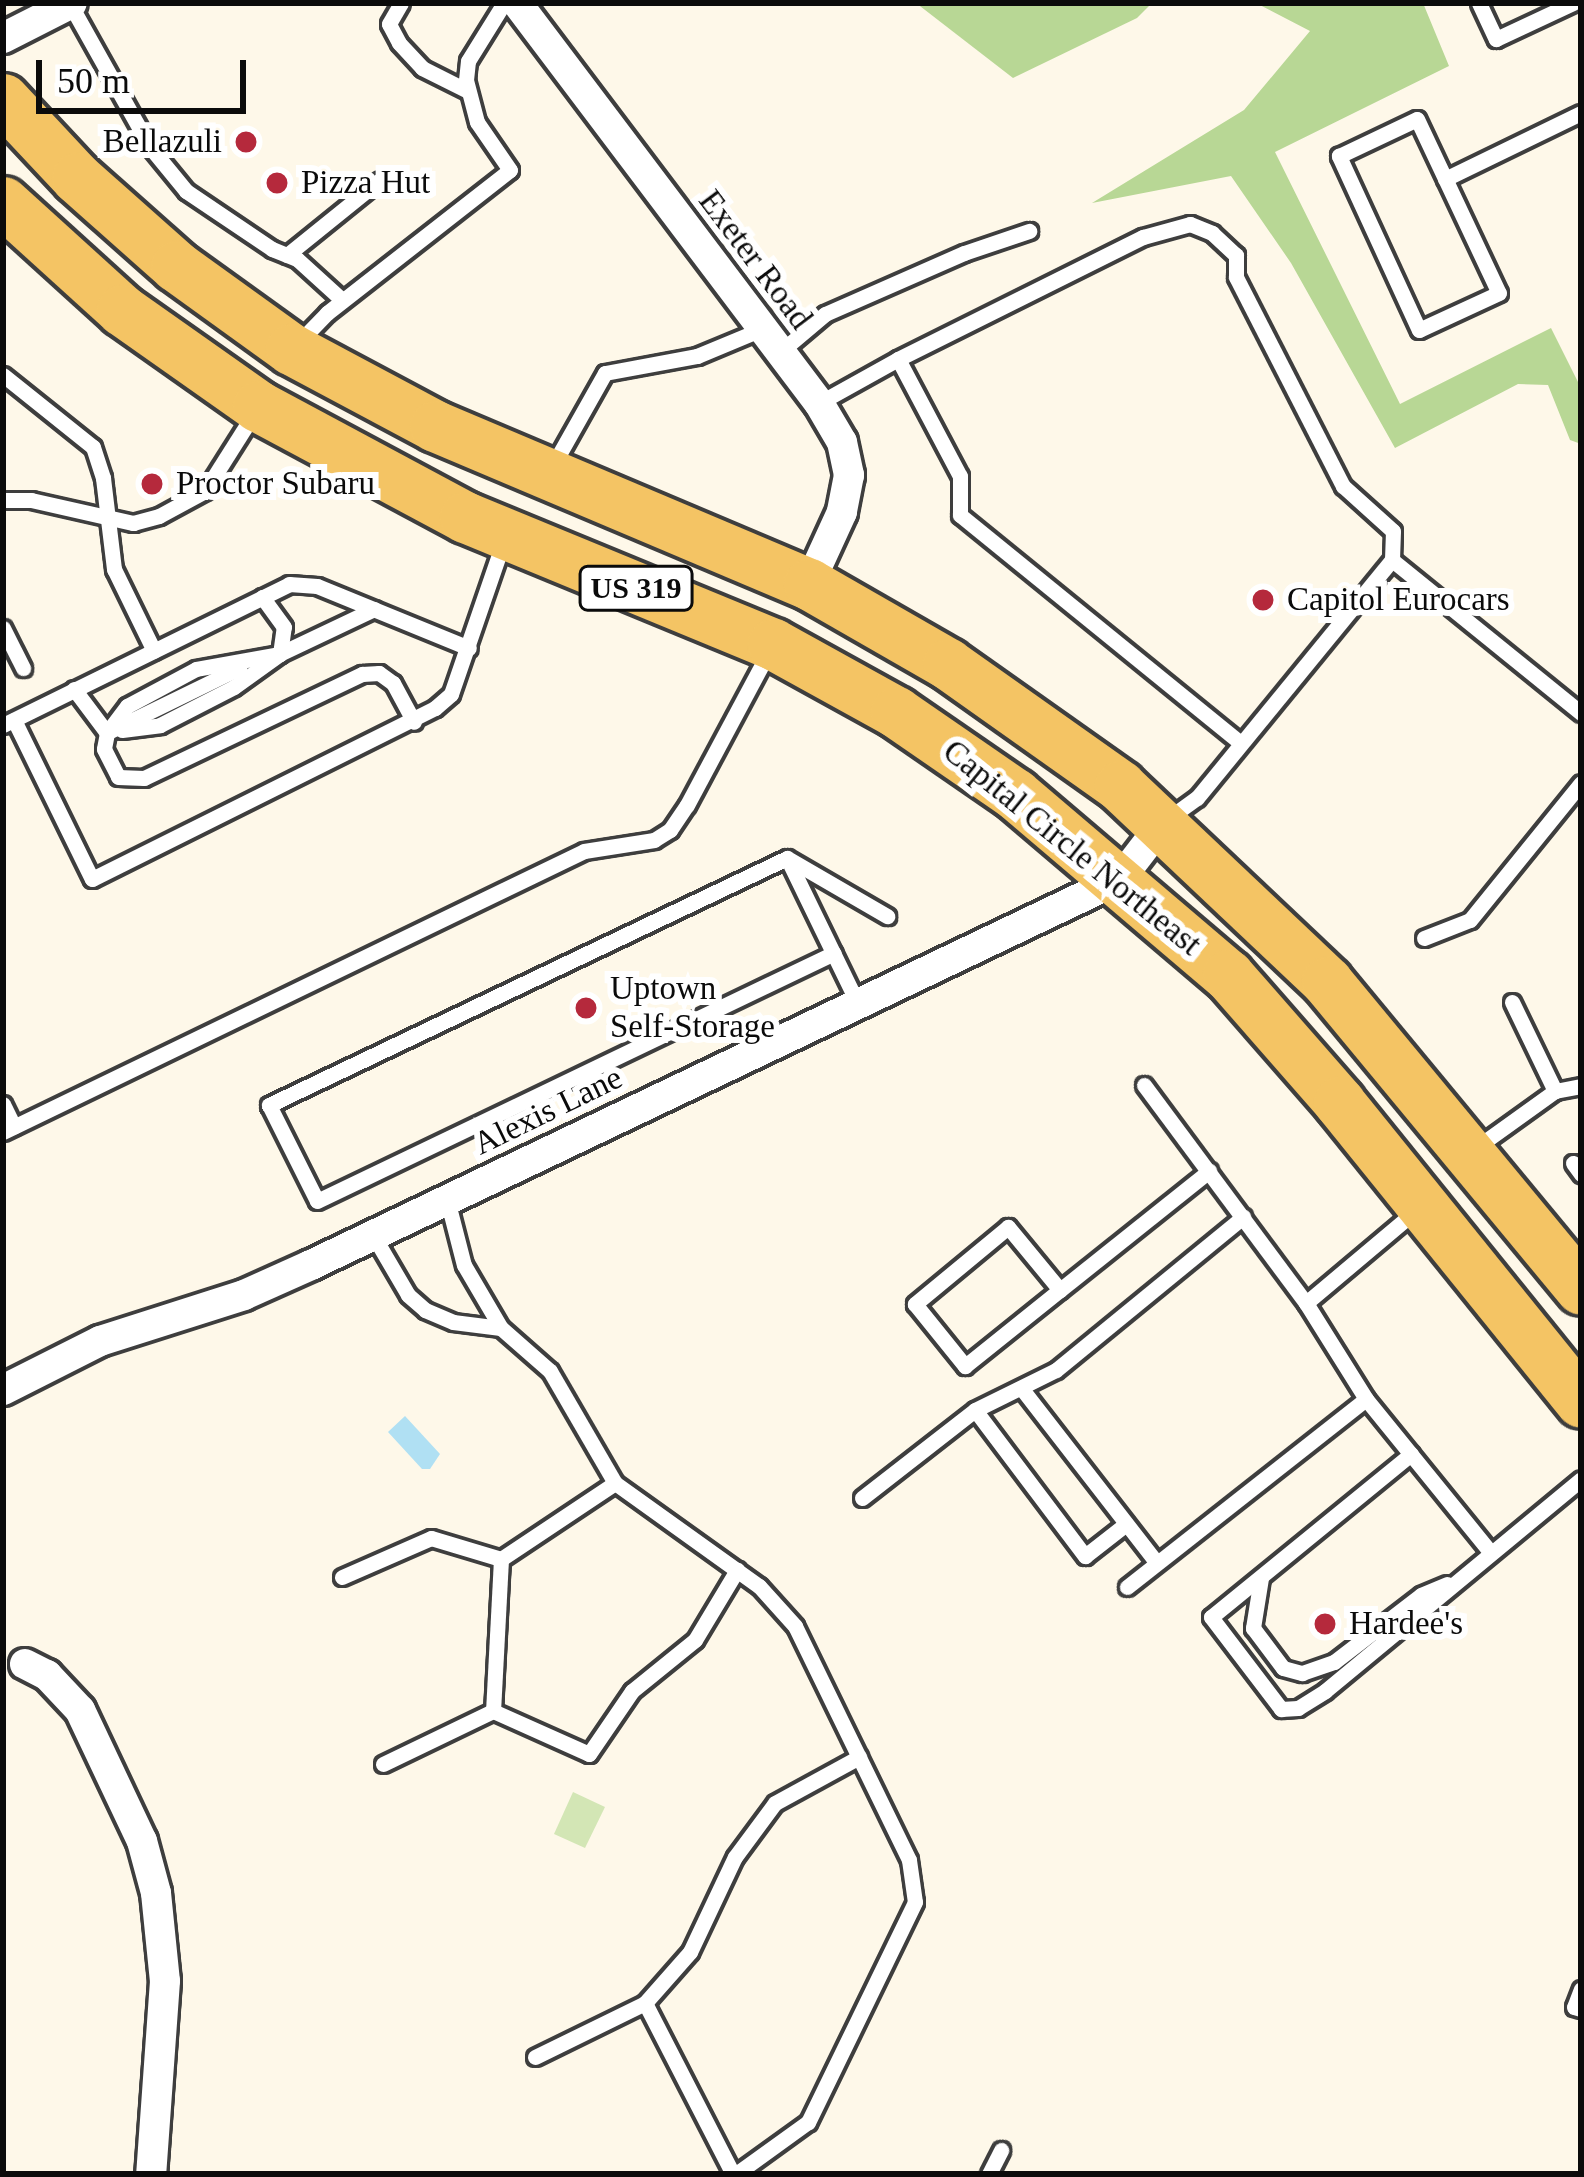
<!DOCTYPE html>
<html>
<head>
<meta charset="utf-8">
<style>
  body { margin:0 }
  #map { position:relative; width:1584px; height:2177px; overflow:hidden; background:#fef8e9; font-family:Georgia,serif }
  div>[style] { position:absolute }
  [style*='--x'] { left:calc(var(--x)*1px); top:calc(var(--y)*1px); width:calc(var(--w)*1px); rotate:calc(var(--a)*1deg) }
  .green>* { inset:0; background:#d3e6b5 }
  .forest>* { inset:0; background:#b8d795 }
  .water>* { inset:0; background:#b0e0f3 }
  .roads { filter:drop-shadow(3px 0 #3e3e3e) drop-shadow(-3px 0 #3e3e3e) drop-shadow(0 3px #3e3e3e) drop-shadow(0 -3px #3e3e3e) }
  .lane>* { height:15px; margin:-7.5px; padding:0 7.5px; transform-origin:7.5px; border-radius:7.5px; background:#fff }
  .street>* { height:30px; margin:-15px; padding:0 15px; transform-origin:15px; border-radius:15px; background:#fff }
  .primary>* { height:51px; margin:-25.5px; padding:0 25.5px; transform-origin:25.5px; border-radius:25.5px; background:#f4c464 }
  .dots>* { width:33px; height:33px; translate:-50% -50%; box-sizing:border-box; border:6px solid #fff; border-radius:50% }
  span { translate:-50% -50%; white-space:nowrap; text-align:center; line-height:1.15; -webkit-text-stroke:12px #fff; paint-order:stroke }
  .shield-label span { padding:3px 9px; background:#fff; border:3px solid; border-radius:9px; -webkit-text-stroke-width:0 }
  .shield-label { font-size:30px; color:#0b0b0b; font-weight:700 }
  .poi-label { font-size:33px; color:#0b0b0b }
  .right { translate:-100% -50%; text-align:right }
  .left { translate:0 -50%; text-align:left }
  .street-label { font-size:33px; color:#0b0b0b }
  .frame { position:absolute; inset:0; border:6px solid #0b0b0b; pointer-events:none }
  .scale { position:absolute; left:36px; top:60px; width:210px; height:54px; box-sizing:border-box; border:6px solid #0b0b0b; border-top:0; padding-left:15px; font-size:36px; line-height:42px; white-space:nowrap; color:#0b0b0b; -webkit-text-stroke:9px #fff; paint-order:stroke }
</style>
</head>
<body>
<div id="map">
  <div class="green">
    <div style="clip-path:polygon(573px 1792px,605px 1807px,585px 1848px,554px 1834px)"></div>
  </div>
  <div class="forest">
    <div style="clip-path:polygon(916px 3px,1152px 3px,1137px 18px,1013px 78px)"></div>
    <div style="clip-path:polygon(1256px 3px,1423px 3px,1449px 66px,1275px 152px,1400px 404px,1551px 328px,1581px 388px,1581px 444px,1570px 440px,1548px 385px,1518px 384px,1395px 448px,1291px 263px,1231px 176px,1092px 203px,1244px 110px,1310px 31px)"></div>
  </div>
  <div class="water">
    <div style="clip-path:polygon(405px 1416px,440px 1454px,430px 1469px,422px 1469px,388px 1432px)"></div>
  </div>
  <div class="roads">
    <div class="lane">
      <div style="--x:401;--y:3;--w:24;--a:120"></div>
      <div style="--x:389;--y:24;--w:21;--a:62"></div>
      <div style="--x:399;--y:43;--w:34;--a:47"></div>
      <div style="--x:422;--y:68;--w:51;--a:26.6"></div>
      <div style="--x:1479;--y:3;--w:40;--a:65"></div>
      <div style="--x:1496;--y:39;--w:85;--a:-25.1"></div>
      <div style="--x:70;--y:4;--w:164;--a:60.8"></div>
      <div style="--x:150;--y:147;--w:57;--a:50.7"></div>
      <div style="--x:186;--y:191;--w:104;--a:34"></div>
      <div style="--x:272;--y:249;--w:27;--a:22"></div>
      <div style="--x:297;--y:259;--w:61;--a:42.3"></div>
      <div style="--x:1417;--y:119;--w:192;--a:64.8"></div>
      <div style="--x:1499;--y:293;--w:88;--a:155.2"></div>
      <div style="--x:1419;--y:330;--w:192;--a:-114.7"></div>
      <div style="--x:1339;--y:156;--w:86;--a:-25.4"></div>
      <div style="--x:1445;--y:179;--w:151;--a:-25.9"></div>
      <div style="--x:287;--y:255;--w:119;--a:-38.9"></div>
      <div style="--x:297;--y:344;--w:43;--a:-45.9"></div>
      <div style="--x:327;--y:313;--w:232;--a:-38"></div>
      <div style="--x:510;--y:170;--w:58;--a:-124.5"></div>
      <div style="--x:477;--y:122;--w:43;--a:-104.7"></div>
      <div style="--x:466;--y:80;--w:19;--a:-84"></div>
      <div style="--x:468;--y:61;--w:68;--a:-58.2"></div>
      <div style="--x:780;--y:352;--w:59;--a:-40.2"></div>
      <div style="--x:825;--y:314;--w:152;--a:-23.7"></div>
      <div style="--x:964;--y:253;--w:69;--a:-18.7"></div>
      <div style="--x:898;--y:359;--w:274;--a:-26.5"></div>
      <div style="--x:1143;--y:237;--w:49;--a:-15.5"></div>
      <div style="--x:1190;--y:224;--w:24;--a:22"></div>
      <div style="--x:1212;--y:233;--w:33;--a:43"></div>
      <div style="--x:1236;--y:255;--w:22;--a:90"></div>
      <div style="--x:1236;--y:277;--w:235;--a:62.9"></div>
      <div style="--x:1343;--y:486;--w:67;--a:42"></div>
      <div style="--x:1393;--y:531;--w:29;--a:92"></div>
      <div style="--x:3;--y:375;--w:115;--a:38.7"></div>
      <div style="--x:93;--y:447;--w:33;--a:72"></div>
      <div style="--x:103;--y:478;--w:92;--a:83.1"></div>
      <div style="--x:114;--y:569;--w:91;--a:64"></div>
      <div style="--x:819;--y:403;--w:90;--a:-29.1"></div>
      <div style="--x:898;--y:359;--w:132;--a:62.1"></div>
      <div style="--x:960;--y:476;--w:39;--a:90"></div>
      <div style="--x:960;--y:515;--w:360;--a:39.1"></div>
      <div style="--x:552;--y:467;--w:108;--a:-60.6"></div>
      <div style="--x:605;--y:373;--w:94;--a:-10.5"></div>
      <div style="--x:697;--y:356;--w:70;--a:-22.6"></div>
      <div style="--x:3;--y:500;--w:28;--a:0"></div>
      <div style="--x:31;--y:500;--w:105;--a:12.7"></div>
      <div style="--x:133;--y:523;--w:27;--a:-15"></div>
      <div style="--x:159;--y:516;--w:52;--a:-28.5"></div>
      <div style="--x:205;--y:491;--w:90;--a:-57.7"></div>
      <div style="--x:3;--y:628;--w:45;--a:63.4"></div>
      <div style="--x:280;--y:654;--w:85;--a:169.9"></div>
      <div style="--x:196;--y:669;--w:78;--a:151.8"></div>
      <div style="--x:127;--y:706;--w:34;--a:127"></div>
      <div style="--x:107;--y:733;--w:16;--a:101"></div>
      <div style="--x:104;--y:749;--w:31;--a:63"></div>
      <div style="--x:118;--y:777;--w:26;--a:2"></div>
      <div style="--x:144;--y:778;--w:242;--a:-25.5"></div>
      <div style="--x:362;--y:674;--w:17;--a:-3"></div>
      <div style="--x:379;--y:673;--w:17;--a:36"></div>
      <div style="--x:393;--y:683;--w:44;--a:61.7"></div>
      <div style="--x:273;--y:657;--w:112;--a:-25.4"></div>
      <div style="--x:74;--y:689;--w:55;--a:53.1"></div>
      <div style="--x:14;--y:720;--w:177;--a:63.9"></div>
      <div style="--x:92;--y:879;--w:383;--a:-26.5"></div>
      <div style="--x:435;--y:708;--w:21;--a:-41"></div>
      <div style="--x:451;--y:694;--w:160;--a:-71"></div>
      <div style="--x:3;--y:725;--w:319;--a:-26.2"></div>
      <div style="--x:289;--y:584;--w:28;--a:4"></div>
      <div style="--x:317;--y:586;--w:164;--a:22.2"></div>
      <div style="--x:122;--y:730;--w:38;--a:-7"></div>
      <div style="--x:160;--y:725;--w:83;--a:-27.2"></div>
      <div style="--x:234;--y:687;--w:57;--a:-35.7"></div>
      <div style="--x:280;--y:654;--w:27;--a:-82"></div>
      <div style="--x:284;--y:627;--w:37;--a:-126"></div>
      <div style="--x:110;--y:731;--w:144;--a:-26"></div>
      <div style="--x:1169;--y:818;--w:34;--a:-36"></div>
      <div style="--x:1197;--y:798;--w:308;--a:-50.7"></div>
      <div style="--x:1392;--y:560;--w:243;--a:39"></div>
      <div style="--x:787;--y:858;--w:574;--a:154.51"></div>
      <div style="--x:269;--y:1105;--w:107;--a:63.4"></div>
      <div style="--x:317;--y:1201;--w:573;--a:-25.63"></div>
      <div style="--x:1424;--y:938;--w:49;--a:-21.4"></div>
      <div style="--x:1470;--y:920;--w:176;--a:-51"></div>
      <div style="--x:857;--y:1002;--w:160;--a:-115.9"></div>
      <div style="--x:787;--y:858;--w:116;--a:30.1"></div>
      <div style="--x:1512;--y:1002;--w:99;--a:64.2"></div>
      <div style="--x:1144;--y:1085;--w:272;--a:53.4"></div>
      <div style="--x:1306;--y:1303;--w:113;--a:58"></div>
      <div style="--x:1366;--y:1399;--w:198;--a:50.9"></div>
      <div style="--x:3;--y:1104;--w:25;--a:64"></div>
      <div style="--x:3;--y:1132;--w:645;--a:-25.81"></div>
      <div style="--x:584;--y:851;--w:71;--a:-8.9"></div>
      <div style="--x:654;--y:840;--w:19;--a:-32"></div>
      <div style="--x:670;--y:830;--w:30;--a:-56"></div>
      <div style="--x:687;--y:805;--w:172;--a:-61.9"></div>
      <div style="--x:1477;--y:1147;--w:96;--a:-35.7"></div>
      <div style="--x:1555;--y:1091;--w:26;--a:-11"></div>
      <div style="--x:1573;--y:1163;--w:14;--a:54"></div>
      <div style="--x:447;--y:1199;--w:68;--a:75.6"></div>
      <div style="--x:464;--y:1265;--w:73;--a:59.6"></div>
      <div style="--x:501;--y:1328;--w:65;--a:41.3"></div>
      <div style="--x:550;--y:1371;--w:129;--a:59.9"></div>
      <div style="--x:615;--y:1483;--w:177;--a:35.6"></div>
      <div style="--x:759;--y:1586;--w:54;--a:48"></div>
      <div style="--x:795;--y:1626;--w:260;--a:64"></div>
      <div style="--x:909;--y:1860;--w:42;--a:81.9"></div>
      <div style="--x:915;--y:1902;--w:245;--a:115.9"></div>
      <div style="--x:808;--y:2122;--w:89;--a:144.2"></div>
      <div style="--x:373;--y:1235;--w:69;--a:59.7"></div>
      <div style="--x:408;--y:1295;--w:23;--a:41"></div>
      <div style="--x:425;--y:1310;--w:30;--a:23"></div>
      <div style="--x:453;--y:1322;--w:48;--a:7.1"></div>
      <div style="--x:1060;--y:1290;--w:82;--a:-129.5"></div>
      <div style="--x:1008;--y:1227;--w:121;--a:140.4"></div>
      <div style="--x:915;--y:1304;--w:80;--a:51.1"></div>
      <div style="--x:965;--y:1366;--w:122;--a:-38.7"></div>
      <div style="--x:1060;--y:1290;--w:191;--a:-38.6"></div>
      <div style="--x:1306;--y:1303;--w:141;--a:-40.1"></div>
      <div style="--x:1022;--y:1389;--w:220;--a:52.2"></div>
      <div style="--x:975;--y:1410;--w:183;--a:53"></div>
      <div style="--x:1085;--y:1556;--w:52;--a:-38"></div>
      <div style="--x:1411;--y:1454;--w:258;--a:140.8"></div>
      <div style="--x:1211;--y:1617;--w:116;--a:52.7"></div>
      <div style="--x:1281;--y:1709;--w:17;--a:-3"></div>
      <div style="--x:1298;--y:1708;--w:32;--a:-32"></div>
      <div style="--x:1325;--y:1691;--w:332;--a:-39.6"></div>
      <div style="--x:615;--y:1483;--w:137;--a:146.3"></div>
      <div style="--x:501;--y:1559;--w:152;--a:93"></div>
      <div style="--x:493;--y:1711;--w:105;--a:24.1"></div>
      <div style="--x:589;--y:1754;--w:76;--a:-55.7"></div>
      <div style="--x:632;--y:1691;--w:81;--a:-39"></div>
      <div style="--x:695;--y:1640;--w:82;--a:-59"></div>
      <div style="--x:862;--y:1498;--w:143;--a:-37.9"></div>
      <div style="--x:975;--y:1410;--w:90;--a:-26.3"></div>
      <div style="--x:1056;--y:1370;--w:242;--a:-39.3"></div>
      <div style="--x:342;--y:1577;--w:97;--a:-23.7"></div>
      <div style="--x:431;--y:1538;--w:73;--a:16.7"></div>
      <div style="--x:1261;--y:1578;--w:51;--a:99.1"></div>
      <div style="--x:1253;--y:1628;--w:50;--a:53.1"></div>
      <div style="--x:1283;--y:1668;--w:20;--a:15"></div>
      <div style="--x:1302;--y:1673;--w:34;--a:-19"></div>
      <div style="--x:1334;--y:1662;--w:110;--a:-37.6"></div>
      <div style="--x:1421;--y:1595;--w:28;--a:-23"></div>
      <div style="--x:1127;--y:1587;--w:304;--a:-38.2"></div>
      <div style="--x:383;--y:1764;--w:122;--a:-25.7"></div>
      <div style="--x:1581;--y:1989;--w:19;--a:111"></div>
      <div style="--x:1574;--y:2007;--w:7;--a:16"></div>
      <div style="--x:645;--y:2003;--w:192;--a:62.8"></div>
      <div style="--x:535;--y:2057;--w:123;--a:-26.1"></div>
      <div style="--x:645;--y:2003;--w:68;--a:-48.6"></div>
      <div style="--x:690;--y:1952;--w:105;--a:-64.7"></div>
      <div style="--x:735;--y:1857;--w:67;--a:-53.5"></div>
      <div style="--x:775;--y:1803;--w:96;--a:-28.7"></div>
      <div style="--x:989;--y:2174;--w:27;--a:-63"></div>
    </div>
    <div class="street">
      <div style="--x:517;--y:3;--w:501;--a:52.95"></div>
      <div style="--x:819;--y:403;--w:45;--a:59.5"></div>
      <div style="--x:842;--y:442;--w:34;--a:78"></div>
      <div style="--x:849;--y:475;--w:38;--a:101"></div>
      <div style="--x:842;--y:512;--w:79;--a:114.6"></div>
      <div style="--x:3;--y:38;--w:77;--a:-26.9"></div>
      <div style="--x:3;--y:1390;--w:109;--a:-26.8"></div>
      <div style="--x:100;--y:1341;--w:151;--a:-17.7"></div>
      <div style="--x:244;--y:1295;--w:73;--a:-24.1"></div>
      <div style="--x:311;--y:1265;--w:896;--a:-25.51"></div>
      <div style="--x:1120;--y:879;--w:71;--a:-52.5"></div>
      <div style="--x:25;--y:1664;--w:25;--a:27"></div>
      <div style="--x:47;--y:1675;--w:48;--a:46.7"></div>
      <div style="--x:80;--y:1710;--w:145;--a:64.7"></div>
      <div style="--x:142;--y:1841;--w:54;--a:74.9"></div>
      <div style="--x:156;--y:1893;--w:88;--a:84.2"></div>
      <div style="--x:165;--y:1981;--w:194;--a:94.1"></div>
    </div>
    <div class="primary">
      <div style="--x:3;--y:99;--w:108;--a:46.9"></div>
      <div style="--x:77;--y:178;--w:132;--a:41.6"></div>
      <div style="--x:176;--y:266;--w:142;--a:35.8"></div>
      <div style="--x:291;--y:349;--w:163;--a:28.1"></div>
      <div style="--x:435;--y:426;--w:406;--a:22.9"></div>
      <div style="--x:809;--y:584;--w:160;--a:29.9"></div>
      <div style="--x:948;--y:664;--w:211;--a:35.3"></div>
      <div style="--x:1120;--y:786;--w:285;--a:43.4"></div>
      <div style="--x:1327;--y:982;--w:398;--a:50.4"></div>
      <div style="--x:3;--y:202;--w:161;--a:42.2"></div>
      <div style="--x:122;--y:310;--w:166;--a:35.2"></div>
      <div style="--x:258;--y:406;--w:235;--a:28.2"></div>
      <div style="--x:465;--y:517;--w:333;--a:22.4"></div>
      <div style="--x:773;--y:644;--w:141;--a:28.9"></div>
      <div style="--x:896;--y:712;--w:145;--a:34.6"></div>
      <div style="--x:1015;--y:794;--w:280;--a:40.4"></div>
      <div style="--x:1228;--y:975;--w:169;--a:48.8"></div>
      <div style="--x:1339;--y:1102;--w:385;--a:51.1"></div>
    </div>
  </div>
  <div class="dots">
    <div style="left:246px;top:142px;background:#b5293c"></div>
    <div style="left:277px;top:183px;background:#b5293c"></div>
    <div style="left:152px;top:484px;background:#b5293c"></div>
    <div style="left:1263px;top:600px;background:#b5293c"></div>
    <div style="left:586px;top:1008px;background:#b5293c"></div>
    <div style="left:1325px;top:1624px;background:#b5293c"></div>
  </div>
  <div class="shield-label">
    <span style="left:636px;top:588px">US 319</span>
  </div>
  <div class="poi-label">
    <span class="right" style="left:222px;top:142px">Bellazuli</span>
    <span class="left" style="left:301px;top:183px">Pizza Hut</span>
    <span class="left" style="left:176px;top:484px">Proctor Subaru</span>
    <span class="left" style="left:1287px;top:600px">Capitol Eurocars</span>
    <span class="left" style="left:610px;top:1008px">Uptown<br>Self-Storage</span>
    <span class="left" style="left:1349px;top:1624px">Hardee's</span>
  </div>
  <div class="street-label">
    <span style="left:755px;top:260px;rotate:53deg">Exeter Road</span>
    <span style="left:1072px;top:848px;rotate:39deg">Capital Circle Northeast</span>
    <span style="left:548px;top:1111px;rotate:-26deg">Alexis Lane</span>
  </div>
  <div class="frame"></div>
  <div class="scale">50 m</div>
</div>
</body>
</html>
